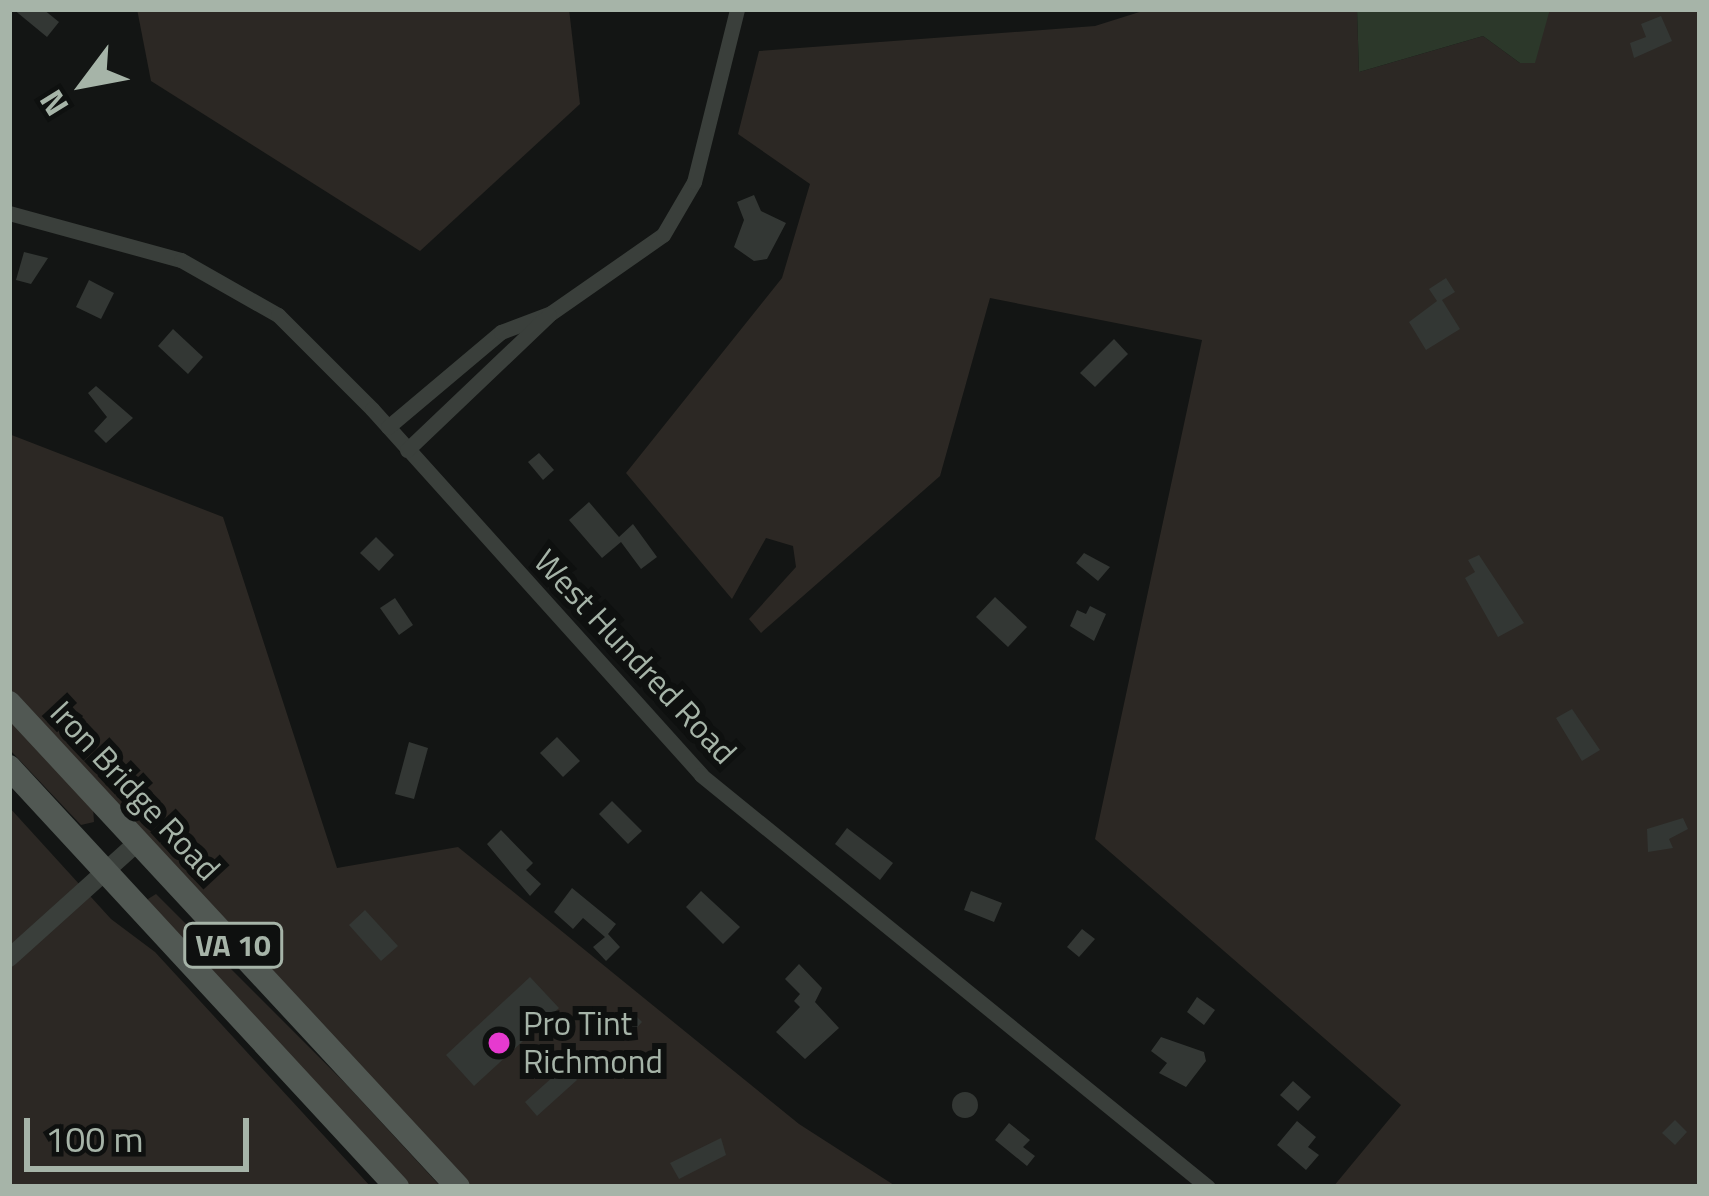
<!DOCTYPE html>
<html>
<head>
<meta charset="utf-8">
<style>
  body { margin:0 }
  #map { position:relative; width:1709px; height:1196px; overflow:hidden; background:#131514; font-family:"Titillium Web",sans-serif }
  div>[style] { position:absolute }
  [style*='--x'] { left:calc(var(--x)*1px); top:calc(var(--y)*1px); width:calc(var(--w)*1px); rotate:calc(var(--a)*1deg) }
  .green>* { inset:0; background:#2c2824 }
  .water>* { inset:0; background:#2c382a }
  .building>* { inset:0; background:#333734 }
  .round { border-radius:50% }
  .minor>* { height:15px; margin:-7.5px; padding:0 7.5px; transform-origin:7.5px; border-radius:7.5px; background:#3a3f3b }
  .tertiary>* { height:18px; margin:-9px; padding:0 9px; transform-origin:9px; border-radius:9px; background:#3a3f3b }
  .primary>* { height:24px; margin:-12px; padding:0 12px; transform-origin:12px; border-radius:12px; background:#515853 }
  .dots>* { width:33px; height:33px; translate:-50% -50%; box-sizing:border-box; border:6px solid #0e100f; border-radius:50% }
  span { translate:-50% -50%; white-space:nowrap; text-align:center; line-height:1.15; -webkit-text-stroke:12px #0e100f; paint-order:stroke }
  .shield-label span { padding:3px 9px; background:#0e100f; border:3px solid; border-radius:9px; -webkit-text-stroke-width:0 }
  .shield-label { font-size:30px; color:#a6b4a8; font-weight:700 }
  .street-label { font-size:33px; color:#a6b4a8 }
  .poi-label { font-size:33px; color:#a6b4a8 }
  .left { translate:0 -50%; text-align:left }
  .frame { position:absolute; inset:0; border:12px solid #a6b4a8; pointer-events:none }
  .north { position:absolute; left:24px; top:24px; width:120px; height:120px; -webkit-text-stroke:9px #0e100f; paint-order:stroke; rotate:238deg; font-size:33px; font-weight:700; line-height:48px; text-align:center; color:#a6b4a8 }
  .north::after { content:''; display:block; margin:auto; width:42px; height:54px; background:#a6b4a8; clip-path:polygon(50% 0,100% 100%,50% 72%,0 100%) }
  .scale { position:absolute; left:24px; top:1118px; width:225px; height:54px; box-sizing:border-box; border:6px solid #a6b4a8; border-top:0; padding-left:15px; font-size:36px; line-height:42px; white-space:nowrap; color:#a6b4a8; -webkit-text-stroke:9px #0e100f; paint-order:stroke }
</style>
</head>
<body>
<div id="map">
  <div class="green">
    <div style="clip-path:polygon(137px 9px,569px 9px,580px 104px,420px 251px,151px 81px)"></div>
    <div style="clip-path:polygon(1149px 9px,1357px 9px,1359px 72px,1483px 36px,1520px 63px,1550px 9px,1700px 9px,1700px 1187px,1333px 1187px,1401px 1105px,1095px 839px,1202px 340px,990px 298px,940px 476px,761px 633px,749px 619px,796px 567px,793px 546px,766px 538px,732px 599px,626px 473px,782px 278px,810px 184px,738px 134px,759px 51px,1095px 26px)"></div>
    <div style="clip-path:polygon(9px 434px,223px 517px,337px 868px,458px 847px,799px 1124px,897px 1187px,464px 1187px,9px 702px)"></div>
    <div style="clip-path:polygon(9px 719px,93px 808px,94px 822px,81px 825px,9px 749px)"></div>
    <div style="clip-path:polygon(9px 807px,111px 919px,155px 952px,371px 1187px,9px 1187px)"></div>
    <div style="clip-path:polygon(156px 894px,346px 1084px,441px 1187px,405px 1187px,150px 909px,148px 899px)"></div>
  </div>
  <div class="water">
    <div style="clip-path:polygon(1357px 9px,1550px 9px,1535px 63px,1520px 63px,1483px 36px,1359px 72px)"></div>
  </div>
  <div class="building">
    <div style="clip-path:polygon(13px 9px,43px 9px,59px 22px,47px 37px)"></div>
    <div style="clip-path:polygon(1661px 16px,1672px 41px,1634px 58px,1630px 43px,1646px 37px,1641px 24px)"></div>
    <div style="clip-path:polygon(754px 195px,761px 211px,786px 223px,767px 259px,754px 261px,734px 247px,744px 220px,737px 202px)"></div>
    <div style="clip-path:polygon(24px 252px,48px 258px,31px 284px,16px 280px)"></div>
    <div style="clip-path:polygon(1446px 278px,1455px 292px,1442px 300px,1460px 329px,1426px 350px,1409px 322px,1437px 301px,1429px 289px)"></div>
    <div style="clip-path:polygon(89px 280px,114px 293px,101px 319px,76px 307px)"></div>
    <div style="clip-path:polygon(173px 329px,203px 357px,188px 374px,158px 346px)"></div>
    <div style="clip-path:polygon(1114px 339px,1128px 354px,1095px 387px,1080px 373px)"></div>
    <div style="clip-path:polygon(96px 386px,133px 418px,106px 443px,94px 431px,107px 417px,88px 393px)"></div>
    <div style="clip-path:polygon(539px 453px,554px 470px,543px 480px,528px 462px)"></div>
    <div style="clip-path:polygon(589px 502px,619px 537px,633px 524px,657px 557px,641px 569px,621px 542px,602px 558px,569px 520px)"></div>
    <div style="clip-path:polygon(376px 537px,394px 555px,379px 571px,360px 553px)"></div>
    <div style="clip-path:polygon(1084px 553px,1110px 567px,1098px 581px,1076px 563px)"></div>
    <div style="clip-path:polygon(1479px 555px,1524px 623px,1498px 637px,1465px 578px,1475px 572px,1468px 560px)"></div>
    <div style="clip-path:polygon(995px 597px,1027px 627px,1008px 647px,976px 617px)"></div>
    <div style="clip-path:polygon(395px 598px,413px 625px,399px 635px,380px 608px)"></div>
    <div style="clip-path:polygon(1090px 606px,1106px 614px,1094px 641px,1070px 626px,1077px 610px,1086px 614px)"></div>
    <div style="clip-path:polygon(1572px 709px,1600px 750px,1582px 761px,1556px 718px)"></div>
    <div style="clip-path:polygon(557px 737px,580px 761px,563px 777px,540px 753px)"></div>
    <div style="clip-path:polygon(409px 742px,428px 748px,414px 799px,395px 794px)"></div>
    <div style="clip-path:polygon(612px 801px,642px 831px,628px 844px,599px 814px)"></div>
    <div style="clip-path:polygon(1683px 818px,1688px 829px,1669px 839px,1673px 848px,1648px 852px,1647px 829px)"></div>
    <div style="clip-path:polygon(847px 828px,893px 863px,880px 880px,835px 844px)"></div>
    <div style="clip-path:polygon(501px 830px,533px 863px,526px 870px,541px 884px,530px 896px,487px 844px)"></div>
    <div style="clip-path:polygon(572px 888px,616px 924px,608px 934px,620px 947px,606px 961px,593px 947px,605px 937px,583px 918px,573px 929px,554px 912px)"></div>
    <div style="clip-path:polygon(701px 891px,740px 927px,723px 944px,686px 907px)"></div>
    <div style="clip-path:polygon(971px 891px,1002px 903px,994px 922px,964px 910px)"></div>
    <div style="clip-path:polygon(365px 910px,398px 946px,381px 961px,349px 925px)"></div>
    <div style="clip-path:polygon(1082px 929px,1095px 939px,1079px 957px,1067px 947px)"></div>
    <div style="clip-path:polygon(799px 964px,822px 988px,815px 1002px,839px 1028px,805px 1059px,776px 1032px,800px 1007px,794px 1001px,800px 994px,785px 979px)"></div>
    <div style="clip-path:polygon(530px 977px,559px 1008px,474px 1086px,446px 1055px)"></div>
    <div style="clip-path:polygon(1197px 997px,1215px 1010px,1204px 1025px,1187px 1012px)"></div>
    <div style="clip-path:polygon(630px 1010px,642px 1022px,630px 1035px,617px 1023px)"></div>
    <div style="clip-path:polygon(1161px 1037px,1204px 1052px,1206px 1061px,1186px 1087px,1159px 1073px,1167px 1063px,1151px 1051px)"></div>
    <div style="clip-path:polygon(565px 1066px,577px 1080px,537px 1116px,525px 1102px)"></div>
    <div style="clip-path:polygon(1293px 1081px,1311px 1097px,1298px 1111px,1280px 1095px)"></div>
    <div class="round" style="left:952px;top:1092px;width:26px;height:26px"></div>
    <div style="clip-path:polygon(1675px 1120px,1687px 1132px,1675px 1145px,1662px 1133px)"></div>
    <div style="clip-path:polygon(1297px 1121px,1316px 1137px,1308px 1147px,1319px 1155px,1306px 1170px,1277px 1145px)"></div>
    <div style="clip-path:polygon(1009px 1123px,1030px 1140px,1023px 1147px,1035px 1156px,1027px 1166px,995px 1140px)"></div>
    <div style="clip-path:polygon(721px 1138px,726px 1155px,679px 1179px,670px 1163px)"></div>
  </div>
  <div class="minor">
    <div style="--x:9;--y:213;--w:178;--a:15.3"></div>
    <div style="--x:181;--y:260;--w:112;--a:29.6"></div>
    <div style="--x:278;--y:315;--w:133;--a:45"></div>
    <div style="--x:372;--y:409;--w:492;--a:48"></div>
    <div style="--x:701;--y:775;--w:653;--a:39.1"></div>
    <div style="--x:388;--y:427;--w:148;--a:-40.1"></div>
    <div style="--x:501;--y:332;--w:53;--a:-20.8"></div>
    <div style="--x:551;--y:313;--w:136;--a:-34.9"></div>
    <div style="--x:663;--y:235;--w:61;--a:-59.7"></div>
    <div style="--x:694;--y:182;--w:178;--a:-76"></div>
    <div style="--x:407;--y:450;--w:196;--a:-43.6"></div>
  </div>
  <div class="tertiary">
    <div style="--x:9;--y:958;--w:173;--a:-42"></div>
  </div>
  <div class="primary">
    <div style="--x:9;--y:703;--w:660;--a:47.15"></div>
    <div style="--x:9;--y:767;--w:572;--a:47.27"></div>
  </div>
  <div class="dots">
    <div style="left:499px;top:1043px;background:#e63acf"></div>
  </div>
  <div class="shield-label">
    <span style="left:233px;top:945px">VA 10</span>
  </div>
  <div class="street-label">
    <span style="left:635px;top:657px;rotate:47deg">West Hundred Road</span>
    <span style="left:135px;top:791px;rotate:47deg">Iron Bridge Road</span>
  </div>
  <div class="poi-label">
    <span class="left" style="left:523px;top:1043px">Pro Tint<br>Richmond</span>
  </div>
  <div class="frame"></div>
  <div class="north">N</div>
  <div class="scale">100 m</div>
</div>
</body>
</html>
